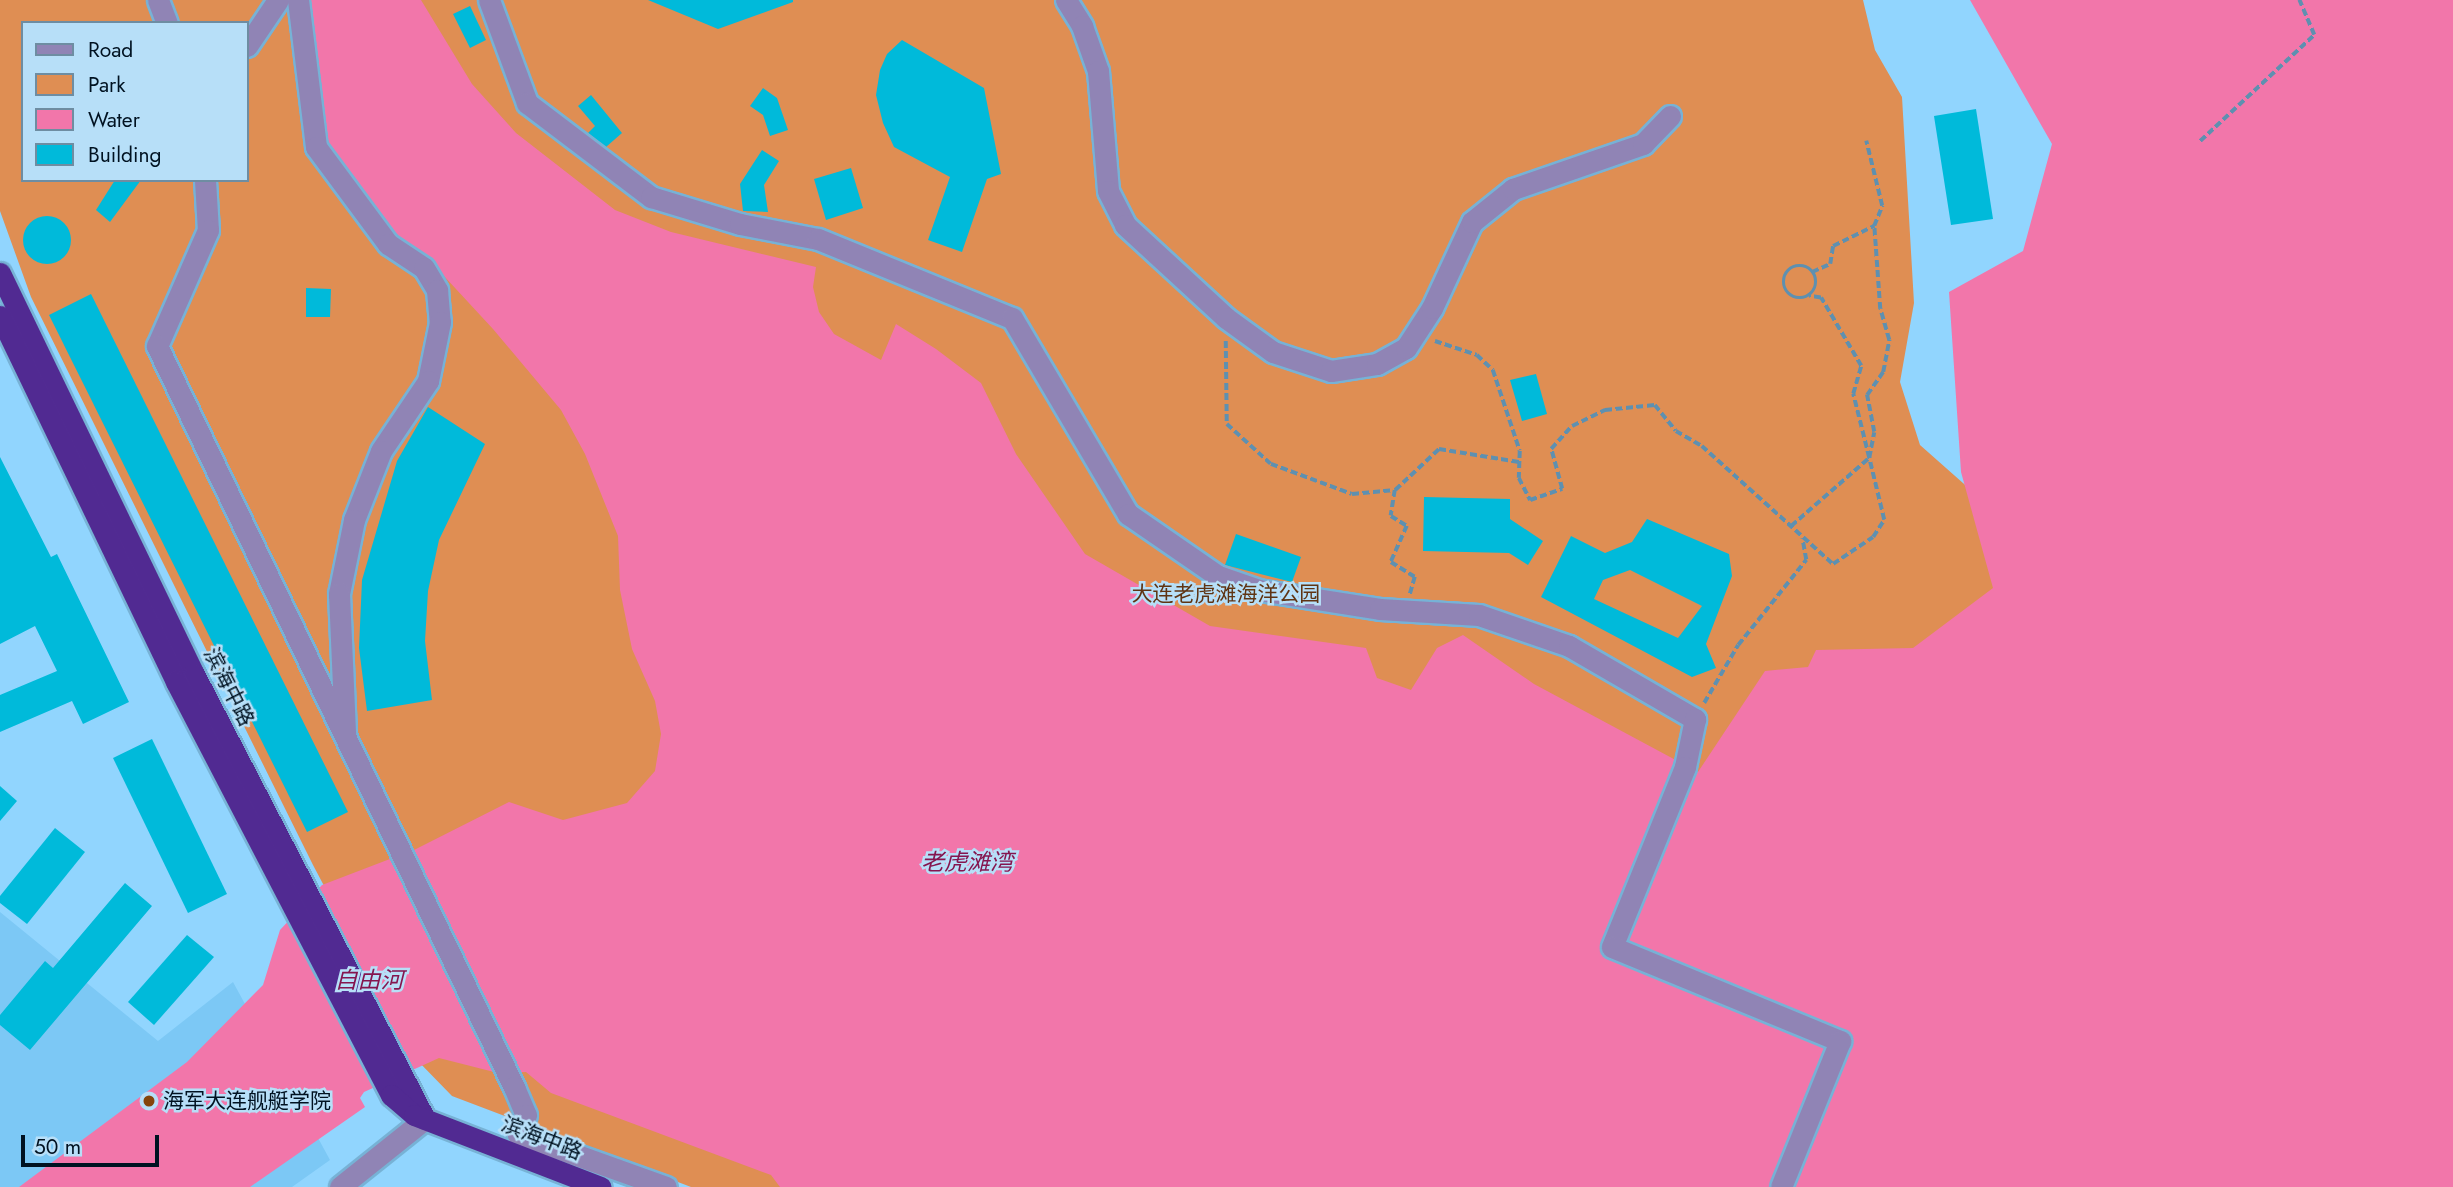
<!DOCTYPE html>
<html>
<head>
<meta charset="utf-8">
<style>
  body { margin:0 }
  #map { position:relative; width:2453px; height:1187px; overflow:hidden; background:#91d5fe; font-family:Jost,"Noto Sans SC",sans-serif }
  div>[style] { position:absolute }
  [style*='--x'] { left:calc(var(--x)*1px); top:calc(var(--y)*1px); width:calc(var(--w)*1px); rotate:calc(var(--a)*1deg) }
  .built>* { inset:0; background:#7cc8f5 }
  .green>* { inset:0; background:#df8e53 }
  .water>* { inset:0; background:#f276aa }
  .building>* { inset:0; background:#00bada }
  .round { border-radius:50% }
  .path>* { height:3.5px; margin-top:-1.75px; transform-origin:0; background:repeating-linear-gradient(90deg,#5e90b0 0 7px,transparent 0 10.5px) }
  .path>.ring { margin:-1.75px; padding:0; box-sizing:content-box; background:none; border:3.5px solid #5e90b0; border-radius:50% }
  .roads { filter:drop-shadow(2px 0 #77b2d6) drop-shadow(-2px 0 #77b2d6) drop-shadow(0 2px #77b2d6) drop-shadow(0 -2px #77b2d6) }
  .minor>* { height:21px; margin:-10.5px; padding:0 10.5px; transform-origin:10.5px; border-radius:10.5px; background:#9084b5 }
  .highway>* { height:21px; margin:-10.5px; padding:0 10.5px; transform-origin:10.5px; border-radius:10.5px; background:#512a92 }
  .dots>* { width:19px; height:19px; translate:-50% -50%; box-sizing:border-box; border:4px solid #b7dff8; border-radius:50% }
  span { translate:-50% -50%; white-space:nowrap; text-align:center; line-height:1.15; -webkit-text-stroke:5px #b7dff8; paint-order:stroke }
  .park-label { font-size:21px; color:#5f3413 }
  .street-label { font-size:21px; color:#001221 }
  .poi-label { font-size:21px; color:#001221 }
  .left { translate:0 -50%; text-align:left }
  .water-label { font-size:23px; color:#85154f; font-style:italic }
  .legend { position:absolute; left:21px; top:21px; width:228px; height:161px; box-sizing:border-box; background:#b7dff8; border:2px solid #6e8da2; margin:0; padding:9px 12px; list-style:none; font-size:21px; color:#001221 }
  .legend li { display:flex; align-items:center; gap:14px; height:35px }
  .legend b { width:35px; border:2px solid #6e8da2 }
  .scale { position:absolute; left:21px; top:1135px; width:138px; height:32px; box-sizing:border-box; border:4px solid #001221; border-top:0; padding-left:9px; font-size:21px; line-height:24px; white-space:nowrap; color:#001221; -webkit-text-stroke:5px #b7dff8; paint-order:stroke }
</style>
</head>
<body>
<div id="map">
  <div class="built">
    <div style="clip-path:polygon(0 912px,158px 1041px,233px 982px,330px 1160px,292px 1187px,0 1187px)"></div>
  </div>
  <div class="green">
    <div style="clip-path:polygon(evenodd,0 0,1863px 0,1875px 50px,1902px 97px,1914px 303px,1900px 382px,1920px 445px,2388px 859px,2453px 1187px,691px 1187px,452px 1096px,415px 1058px,313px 865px,31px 297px,0 211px,0 0,23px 23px,247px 23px,247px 180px,23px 180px,23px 23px)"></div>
  </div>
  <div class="water">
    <div style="clip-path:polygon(309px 0,421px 0,472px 84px,516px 133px,615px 210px,671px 232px,816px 267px,813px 287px,819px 312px,834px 334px,881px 360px,896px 324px,936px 349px,981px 383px,1016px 454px,1085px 554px,1210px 626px,1366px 648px,1377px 678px,1411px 690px,1437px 648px,1463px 635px,1534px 684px,1698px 772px,1765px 671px,1808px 667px,1816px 650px,1913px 648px,1993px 588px,1961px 472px,1949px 292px,2023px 251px,2052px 144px,1970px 0,2453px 0,2453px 1187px,780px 1187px,771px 1175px,551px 1093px,526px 1072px,498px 1073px,439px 1058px,364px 1092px,360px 1098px,365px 1107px,250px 1187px,19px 1187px,187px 1062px,263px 985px,280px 930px,322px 885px,416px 849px,509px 802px,563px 820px,627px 803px,655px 771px,661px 734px,655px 701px,632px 649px,620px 590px,618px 536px,585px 454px,561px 410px,493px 329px,431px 262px,396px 241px,380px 212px,336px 166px,321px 124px)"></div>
  </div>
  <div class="building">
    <div style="clip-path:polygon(648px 0,793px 0,793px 2px,718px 29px)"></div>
    <div style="clip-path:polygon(470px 6px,486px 40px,470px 48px,453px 14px)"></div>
    <div style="clip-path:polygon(902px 40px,984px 88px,1001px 174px,987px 179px,962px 252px,928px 240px,950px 177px,894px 147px,883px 123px,876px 95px,880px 70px,887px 54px)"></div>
    <div style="clip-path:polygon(763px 88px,777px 98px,788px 130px,770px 136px,763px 115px,750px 106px)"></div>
    <div style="clip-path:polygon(591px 95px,622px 133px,606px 147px,588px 133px,595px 126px,578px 106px)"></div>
    <div style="clip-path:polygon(1976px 109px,1993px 219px,1951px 225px,1934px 116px)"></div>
    <div style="clip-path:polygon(762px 150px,779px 161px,764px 185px,768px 212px,743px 211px,740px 184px)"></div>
    <div style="clip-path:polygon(851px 168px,863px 208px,826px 220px,814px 179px)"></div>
    <div style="clip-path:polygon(115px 180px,141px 180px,110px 222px,96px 210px)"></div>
    <div class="round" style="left:23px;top:216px;width:48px;height:48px"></div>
    <div style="clip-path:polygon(306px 288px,331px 289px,330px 317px,306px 317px)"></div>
    <div style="clip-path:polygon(91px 294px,348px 812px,307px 832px,49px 315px)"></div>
    <div style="clip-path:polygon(1536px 374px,1547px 414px,1522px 421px,1510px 380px)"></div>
    <div style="clip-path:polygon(428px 407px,485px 444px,439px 540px,428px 591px,425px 641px,432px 700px,367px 711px,359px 648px,362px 580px,397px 461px)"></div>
    <div style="clip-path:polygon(0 457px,51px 557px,57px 554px,129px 702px,83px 724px,72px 701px,0 732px,0 695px,57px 671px,35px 626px,0 644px)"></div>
    <div style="clip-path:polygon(1424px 497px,1510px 499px,1510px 519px,1543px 541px,1528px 565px,1509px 553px,1423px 551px)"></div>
    <div style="clip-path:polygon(evenodd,1647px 519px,1729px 554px,1732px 576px,1706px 644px,1716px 668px,1692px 677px,1541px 597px,1571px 536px,1605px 553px,1632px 542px,1647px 519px,1630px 570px,1702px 606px,1678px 638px,1594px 599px,1603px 580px,1630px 570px)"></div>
    <div style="clip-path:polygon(1236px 534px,1301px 557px,1292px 582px,1225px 565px)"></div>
    <div style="clip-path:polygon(152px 739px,227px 894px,188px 913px,113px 758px)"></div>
    <div style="clip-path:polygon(0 786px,17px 801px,0 821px)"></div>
    <div style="clip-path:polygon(55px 828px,85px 852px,27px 924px,0 903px,0 896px)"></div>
    <div style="clip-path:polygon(125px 883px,152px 906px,30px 1050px,0 1025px,0 1015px,45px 961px,53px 968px)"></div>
    <div style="clip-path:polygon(187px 935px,214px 957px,154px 1025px,128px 1002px)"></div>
  </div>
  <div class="path">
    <div style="--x:2200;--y:141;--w:156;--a:-42.9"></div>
    <div style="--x:2314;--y:35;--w:38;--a:-113"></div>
    <div class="ring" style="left:1784px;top:266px;width:28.5px;height:28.5px"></div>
    <div style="--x:1812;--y:272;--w:20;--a:-24"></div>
    <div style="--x:1830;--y:264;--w:18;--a:-81"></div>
    <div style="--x:1833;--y:246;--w:46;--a:-26"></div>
    <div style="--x:1226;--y:341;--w:83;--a:89.3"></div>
    <div style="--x:1227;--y:424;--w:59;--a:42.3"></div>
    <div style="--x:1271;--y:464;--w:86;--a:20.3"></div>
    <div style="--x:1352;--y:494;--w:43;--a:-5.3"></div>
    <div style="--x:1395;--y:490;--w:60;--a:-43"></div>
    <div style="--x:1439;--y:449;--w:81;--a:9.2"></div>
    <div style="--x:1435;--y:341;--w:44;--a:18.4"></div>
    <div style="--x:1477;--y:355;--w:22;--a:43"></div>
    <div style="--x:1493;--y:370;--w:85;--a:71.6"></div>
    <div style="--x:1520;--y:451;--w:27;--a:92"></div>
    <div style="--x:1519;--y:478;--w:25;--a:63"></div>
    <div style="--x:1530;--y:500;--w:34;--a:-19"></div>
    <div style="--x:1562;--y:489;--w:41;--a:-105.4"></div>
    <div style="--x:1551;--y:449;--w:31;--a:-48"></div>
    <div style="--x:1572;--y:426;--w:37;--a:-26"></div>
    <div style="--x:1605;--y:410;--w:50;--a:-5.7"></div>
    <div style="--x:1655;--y:405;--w:33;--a:51"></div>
    <div style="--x:1676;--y:431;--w:30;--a:30"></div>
    <div style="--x:1702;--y:446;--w:176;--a:42"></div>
    <div style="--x:1833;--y:564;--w:48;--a:-34"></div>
    <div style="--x:1873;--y:537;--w:20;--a:-57"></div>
    <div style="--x:1884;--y:520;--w:64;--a:-103.6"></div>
    <div style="--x:1869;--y:458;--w:26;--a:-79"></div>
    <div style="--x:1874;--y:432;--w:38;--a:-101"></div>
    <div style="--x:1867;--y:395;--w:28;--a:-55"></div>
    <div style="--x:1883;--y:372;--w:33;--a:-79"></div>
    <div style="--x:1889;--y:340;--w:32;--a:-106"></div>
    <div style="--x:1880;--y:309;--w:83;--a:-94.1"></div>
    <div style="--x:1874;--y:226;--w:22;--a:-68"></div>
    <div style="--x:1882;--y:206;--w:67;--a:-103.8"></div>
    <div style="--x:1395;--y:490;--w:26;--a:99"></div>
    <div style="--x:1391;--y:516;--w:19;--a:32"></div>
    <div style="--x:1407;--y:526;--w:39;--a:114"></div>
    <div style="--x:1391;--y:562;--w:28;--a:32"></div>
    <div style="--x:1415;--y:577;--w:18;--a:106"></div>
    <div style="--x:1791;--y:526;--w:103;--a:-41.1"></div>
    <div style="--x:1869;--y:458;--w:66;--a:-104"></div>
    <div style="--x:1853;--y:394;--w:29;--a:-74"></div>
    <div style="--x:1861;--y:366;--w:79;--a:-120.5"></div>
    <div style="--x:1821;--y:298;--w:12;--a:-171"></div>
    <div style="--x:1704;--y:703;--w:67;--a:-59.6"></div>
    <div style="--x:1738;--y:645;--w:109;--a:-51.3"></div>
    <div style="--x:1806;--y:560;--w:22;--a:-100"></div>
  </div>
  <div class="roads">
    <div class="minor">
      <div style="--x:158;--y:0;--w:25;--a:69"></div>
      <div style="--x:298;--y:0;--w:148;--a:83"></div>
      <div style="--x:316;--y:147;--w:121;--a:53.4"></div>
      <div style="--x:388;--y:244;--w:43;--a:33.7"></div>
      <div style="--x:424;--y:268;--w:26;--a:59"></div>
      <div style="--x:437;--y:290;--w:32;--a:85"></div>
      <div style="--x:440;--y:322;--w:60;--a:101.5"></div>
      <div style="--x:428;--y:381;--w:84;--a:123.9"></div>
      <div style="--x:381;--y:451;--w:74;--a:111.4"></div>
      <div style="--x:354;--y:520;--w:76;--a:101.5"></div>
      <div style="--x:339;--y:594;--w:139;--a:87.5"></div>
      <div style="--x:489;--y:0;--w:110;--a:69.7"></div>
      <div style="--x:527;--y:103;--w:156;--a:37.2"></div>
      <div style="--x:651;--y:197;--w:93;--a:16.9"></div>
      <div style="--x:740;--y:224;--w:79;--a:10.9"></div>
      <div style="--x:818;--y:239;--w:209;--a:22.2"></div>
      <div style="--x:1012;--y:318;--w:228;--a:59.4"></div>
      <div style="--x:1128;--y:514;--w:109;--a:34.6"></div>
      <div style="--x:1218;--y:576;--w:43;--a:18.9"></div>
      <div style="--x:1259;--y:590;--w:122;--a:8.9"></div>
      <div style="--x:1380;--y:609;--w:99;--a:3.5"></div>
      <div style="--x:1479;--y:615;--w:95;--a:19"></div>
      <div style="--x:1569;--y:646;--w:146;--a:30.1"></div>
      <div style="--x:1695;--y:719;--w:49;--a:101.8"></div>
      <div style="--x:1685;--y:767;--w:194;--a:112.1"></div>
      <div style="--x:1612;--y:947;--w:247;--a:22.4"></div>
      <div style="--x:1840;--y:1041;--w:157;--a:112"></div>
      <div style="--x:1066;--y:0;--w:31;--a:58"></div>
      <div style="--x:1082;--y:26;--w:48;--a:70.4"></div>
      <div style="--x:1098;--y:71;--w:120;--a:85.2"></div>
      <div style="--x:1108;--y:191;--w:38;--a:63"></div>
      <div style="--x:1125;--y:225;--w:137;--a:42.6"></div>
      <div style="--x:1226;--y:318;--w:58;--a:35.9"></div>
      <div style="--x:1273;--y:352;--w:61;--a:18.1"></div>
      <div style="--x:1331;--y:371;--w:47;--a:-8.7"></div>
      <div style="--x:1377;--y:364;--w:33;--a:-29"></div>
      <div style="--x:1406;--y:348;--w:48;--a:-57"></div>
      <div style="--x:1432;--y:308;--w:95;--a:-65.1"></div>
      <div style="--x:1472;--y:222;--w:53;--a:-38.8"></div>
      <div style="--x:1513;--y:189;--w:138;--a:-19.1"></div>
      <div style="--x:1643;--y:144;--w:39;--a:-46"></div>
      <div style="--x:247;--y:46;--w:55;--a:-56"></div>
      <div style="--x:205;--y:180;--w:50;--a:86.6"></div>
      <div style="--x:208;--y:230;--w:127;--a:113.7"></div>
      <div style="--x:157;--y:346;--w:823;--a:64.28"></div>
      <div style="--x:514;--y:1087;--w:30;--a:67"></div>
      <div style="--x:526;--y:1115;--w:21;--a:113"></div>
      <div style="--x:518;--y:1134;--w:157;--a:19.7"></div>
      <div style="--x:340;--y:1187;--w:109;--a:-38.7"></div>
    </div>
    <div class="highway">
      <div style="--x:0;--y:273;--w:445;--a:64.2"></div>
      <div style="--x:194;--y:674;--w:501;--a:62.57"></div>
      <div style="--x:0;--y:316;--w:406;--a:64.3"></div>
      <div style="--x:176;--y:682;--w:466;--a:62.5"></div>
      <div style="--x:391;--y:1095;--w:30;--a:41"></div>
      <div style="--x:414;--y:1115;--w:200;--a:21.1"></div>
    </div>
  </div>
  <div class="dots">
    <div style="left:149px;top:1101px;background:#85450b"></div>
  </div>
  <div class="park-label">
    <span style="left:1226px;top:594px">大连老虎滩海洋公园</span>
  </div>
  <div class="street-label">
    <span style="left:229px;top:687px;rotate:63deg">滨海中路</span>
    <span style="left:542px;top:1138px;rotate:21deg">滨海中路</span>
  </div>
  <div class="poi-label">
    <span class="left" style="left:163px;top:1101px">海军大连舰艇学院</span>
  </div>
  <div class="water-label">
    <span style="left:967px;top:862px">老虎滩湾</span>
    <span style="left:369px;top:980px">自由河</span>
  </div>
  <ul class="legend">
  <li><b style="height:9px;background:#9084b5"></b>Road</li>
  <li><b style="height:19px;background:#df8e53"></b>Park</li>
  <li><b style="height:19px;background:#f276aa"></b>Water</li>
  <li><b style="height:19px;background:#00bada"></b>Building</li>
  </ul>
  <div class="scale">50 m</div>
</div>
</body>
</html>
